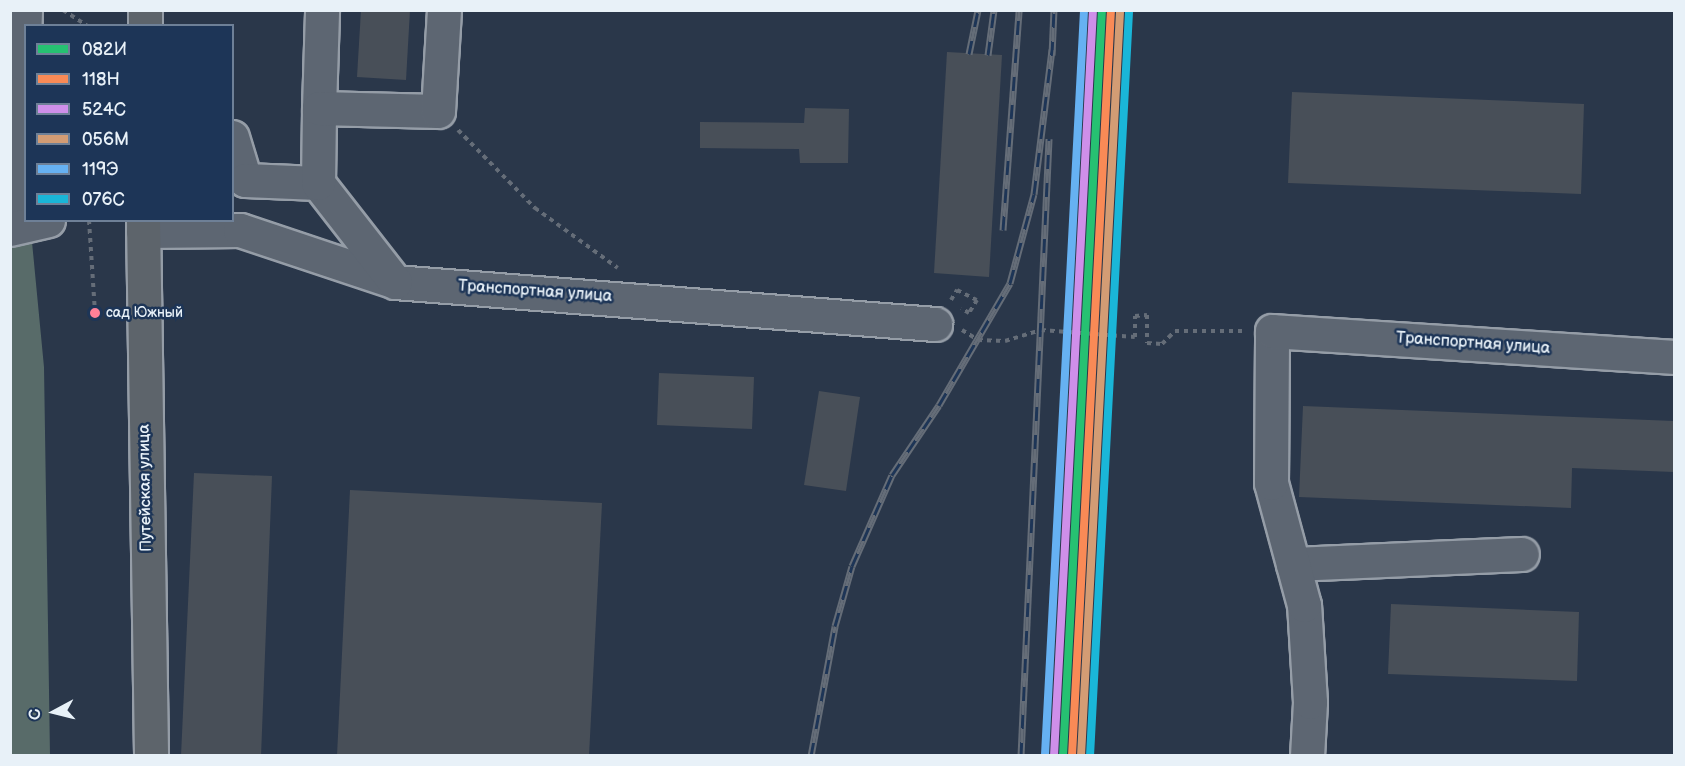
<!DOCTYPE html>
<html>
<head>
<meta charset="utf-8">
<style>
  body { margin:0 }
  #map { position:relative; width:1685px; height:766px; overflow:hidden; background:#2a374a; font-family:"Balsamiq Sans",sans-serif }
  div>[style] { position:absolute }
  [style*='--x'] { left:calc(var(--x)*1px); top:calc(var(--y)*1px); width:calc(var(--w)*1px); rotate:calc(var(--a)*1deg) }
  .green>* { inset:0; background:#586b69 }
  .building>* { inset:0; background:#484f58 }
  .path>* { height:4px; margin-top:-2px; transform-origin:0; background:repeating-linear-gradient(90deg,#656d78 0 4.5px,transparent 0 9px) }
  .roads { filter:drop-shadow(2px 0 #959da7) drop-shadow(-2px 0 #959da7) drop-shadow(0 2px #959da7) drop-shadow(0 -2px #959da7) }
  .minor>* { height:33px; margin:-16.5px; padding:0 16.5px; transform-origin:16.5px; border-radius:16.5px; background:#5d6672 }
  .major>* { height:33px; margin:-16.5px; padding:0 16.5px; transform-origin:16.5px; border-radius:16.5px; background:#5d646b }
  .rail>* { height:7px; margin-top:-3.5px; transform-origin:0; background:repeating-linear-gradient(90deg,#1d3557 0 14px,#656d78 0 28px); box-sizing:border-box; border-block:2px solid #656d78 }
  .rail-1>* { height:8px; margin:-4px; padding:0 4px; transform-origin:4px; border-radius:4px; background:#26c172 }
  .rail-2>* { height:8px; margin:-4px; padding:0 4px; transform-origin:4px; border-radius:4px; background:#f98a56 }
  .rail-3>* { height:8px; margin:-4px; padding:0 4px; transform-origin:4px; border-radius:4px; background:#ce8fe9 }
  .rail-4>* { height:8px; margin:-4px; padding:0 4px; transform-origin:4px; border-radius:4px; background:#d39c74 }
  .rail-5>* { height:8px; margin:-4px; padding:0 4px; transform-origin:4px; border-radius:4px; background:#66b1f2 }
  .rail-6>* { height:8px; margin:-4px; padding:0 4px; transform-origin:4px; border-radius:4px; background:#1ab6d8 }
  .dots>* { width:16px; height:16px; translate:-50% -50%; box-sizing:border-box; border:3px solid #1d3557; border-radius:50% }
  span { translate:-50% -50%; white-space:nowrap; text-align:center; line-height:1.15; -webkit-text-stroke:5px #1d3557; paint-order:stroke }
  .bus-label { font-size:14px; color:#e8f1f8 }
  .left { translate:0 -50%; text-align:left }
  .street-label { font-size:16px; color:#e8f1f8 }
  .frame { position:absolute; inset:0; border:12px solid #e8f1f8; pointer-events:none }
  .legend { position:absolute; left:24px; top:24px; width:210px; height:198px; box-sizing:border-box; background:#1d3557; border:2px solid #6e8097; margin:0; padding:8px 10px; list-style:none; font-size:18px; color:#e8f1f8 }
  .legend li { display:flex; align-items:center; gap:12px; height:30px }
  .legend b { width:30px; border:2px solid #6e8097 }
  .north { position:absolute; left:24px; top:682px; width:60px; height:60px; -webkit-text-stroke:4px #1d3557; paint-order:stroke; rotate:263deg; font-size:16px; font-weight:700; line-height:24px; text-align:center; color:#e8f1f8 }
  .north::after { content:''; display:block; margin:auto; width:21px; height:27px; background:#e8f1f8; clip-path:polygon(50% 0,100% 100%,50% 72%,0 100%) }
</style>
</head>
<body>
<div id="map">
  <div class="green">
    <div style="clip-path:polygon(10px 11px,26px 220px,30px 221px,44px 367px,50px 755px,11px 755px)"></div>
  </div>
  <div class="building">
    <div style="clip-path:polygon(361px 10px,410px 10px,406px 80px,357px 77px)"></div>
    <div style="clip-path:polygon(947px 52px,1002px 55px,989px 277px,934px 273px)"></div>
    <div style="clip-path:polygon(1292px 92px,1584px 104px,1581px 194px,1288px 183px)"></div>
    <div style="clip-path:polygon(805px 108px,849px 109px,848px 163px,800px 163px,799px 149px,700px 148px,700px 122px,804px 123px)"></div>
    <div style="clip-path:polygon(659px 373px,754px 377px,752px 429px,657px 425px)"></div>
    <div style="clip-path:polygon(819px 391px,860px 397px,846px 491px,804px 485px)"></div>
    <div style="clip-path:polygon(1303px 406px,1674px 421px,1674px 472px,1572px 468px,1571px 508px,1299px 497px)"></div>
    <div style="clip-path:polygon(194px 473px,272px 476px,261px 756px,181px 756px)"></div>
    <div style="clip-path:polygon(350px 490px,602px 503px,589px 756px,337px 756px)"></div>
    <div style="clip-path:polygon(1391px 604px,1579px 612px,1577px 681px,1388px 674px)"></div>
  </div>
  <div class="path">
    <div style="--x:63;--y:10;--w:30;--a:33"></div>
    <div style="--x:458;--y:130;--w:110;--a:45.4"></div>
    <div style="--x:535;--y:208;--w:102;--a:35.9"></div>
    <div style="--x:89;--y:220;--w:93;--a:86.3"></div>
    <div style="--x:951;--y:300;--w:12;--a:-59"></div>
    <div style="--x:957;--y:290;--w:22;--a:27"></div>
    <div style="--x:977;--y:300;--w:15;--a:122"></div>
    <div style="--x:969;--y:313;--w:9;--a:-148"></div>
    <div style="--x:962;--y:330;--w:19;--a:32"></div>
    <div style="--x:978;--y:340;--w:27;--a:2"></div>
    <div style="--x:1005;--y:341;--w:38;--a:-17"></div>
    <div style="--x:1041;--y:330;--w:94;--a:4.3"></div>
    <div style="--x:1135;--y:337;--w:21;--a:-90"></div>
    <div style="--x:1135;--y:316;--w:12;--a:-5"></div>
    <div style="--x:1147;--y:315;--w:28;--a:90"></div>
    <div style="--x:1147;--y:343;--w:15;--a:4"></div>
    <div style="--x:1162;--y:344;--w:18;--a:-45"></div>
    <div style="--x:1175;--y:331;--w:69;--a:0"></div>
  </div>
  <div class="roads">
    <div class="minor">
      <div style="--x:10;--y:63;--w:13;--a:0"></div>
      <div style="--x:23;--y:63;--w:151;--a:95"></div>
      <div style="--x:23;--y:63;--w:53;--a:-87.8"></div>
      <div style="--x:319;--y:108;--w:98;--a:-88.2"></div>
      <div style="--x:232;--y:137;--w:45;--a:73.2"></div>
      <div style="--x:245;--y:180;--w:73;--a:2.4"></div>
      <div style="--x:10;--y:229;--w:39;--a:-13"></div>
      <div style="--x:143;--y:231;--w:97;--a:-0.6"></div>
      <div style="--x:240;--y:230;--w:163;--a:18.5"></div>
      <div style="--x:395;--y:282;--w:542;--a:4.45"></div>
      <div style="--x:395;--y:282;--w:125;--a:-127.9"></div>
      <div style="--x:318;--y:183;--w:75;--a:-89.2"></div>
      <div style="--x:319;--y:108;--w:119;--a:1.4"></div>
      <div style="--x:438;--y:111;--w:101;--a:-86.6"></div>
      <div style="--x:1293;--y:564;--w:229;--a:-2.5"></div>
      <div style="--x:1307;--y:756;--w:54;--a:-86.8"></div>
      <div style="--x:1310;--y:702;--w:97;--a:-93.5"></div>
      <div style="--x:1304;--y:605;--w:126;--a:-105.1"></div>
      <div style="--x:1271;--y:483;--w:152;--a:-89.6"></div>
      <div style="--x:1272;--y:331;--w:403;--a:3.7"></div>
    </div>
    <div class="major">
      <div style="--x:145;--y:26;--w:16;--a:-90"></div>
      <div style="--x:143;--y:220;--w:536;--a:89.14"></div>
    </div>
  </div>
  <div class="rail">
    <div style="--x:969;--y:54;--w:45;--a:-78.4"></div>
    <div style="--x:988;--y:55;--w:45;--a:-82.4"></div>
    <div style="--x:1052;--y:55;--w:45;--a:-87.5"></div>
    <div style="--x:1003;--y:230;--w:221;--a:-85.8"></div>
    <div style="--x:811;--y:756;--w:132;--a:-79.5"></div>
    <div style="--x:835;--y:626;--w:62;--a:-74.2"></div>
    <div style="--x:852;--y:566;--w:99;--a:-66.3"></div>
    <div style="--x:892;--y:475;--w:84;--a:-56.1"></div>
    <div style="--x:939;--y:405;--w:141;--a:-59.8"></div>
    <div style="--x:1010;--y:283;--w:92;--a:-74.9"></div>
    <div style="--x:1034;--y:194;--w:146;--a:-82.9"></div>
    <div style="--x:1021;--y:756;--w:618;--a:-87.4"></div>
  </div>
  <div class="rail-1">
    <div style="--x:1063;--y:756;--w:747;--a:-87.01"></div>
  </div>
  <div class="rail-2">
    <div style="--x:1072;--y:756;--w:747;--a:-87.01"></div>
  </div>
  <div class="rail-3">
    <div style="--x:1054;--y:756;--w:747;--a:-87.01"></div>
  </div>
  <div class="rail-4">
    <div style="--x:1081;--y:756;--w:746;--a:-87"></div>
  </div>
  <div class="rail-5">
    <div style="--x:1045;--y:755;--w:746;--a:-87"></div>
  </div>
  <div class="rail-6">
    <div style="--x:1090;--y:756;--w:746;--a:-87"></div>
  </div>
  <div class="dots">
    <div style="left:95px;top:313px;background:#ff8098"></div>
  </div>
  <div class="bus-label">
    <span class="left" style="left:106px;top:313px">сад Южный</span>
  </div>
  <div class="street-label">
    <span style="left:535px;top:292px;rotate:4deg">Транспортная улица</span>
    <span style="left:1473px;top:344px;rotate:4deg">Транспортная улица</span>
    <span style="left:146px;top:488px;rotate:-91deg">Путейская улица</span>
  </div>
  <div class="frame"></div>
  <ul class="legend">
  <li><b style="height:8px;background:#26c172"></b>082И</li>
  <li><b style="height:8px;background:#f98a56"></b>118Н</li>
  <li><b style="height:8px;background:#ce8fe9"></b>524С</li>
  <li><b style="height:8px;background:#d39c74"></b>056М</li>
  <li><b style="height:8px;background:#66b1f2"></b>119Э</li>
  <li><b style="height:8px;background:#1ab6d8"></b>076С</li>
  </ul>
  <div class="north">С</div>
</div>
</body>
</html>
